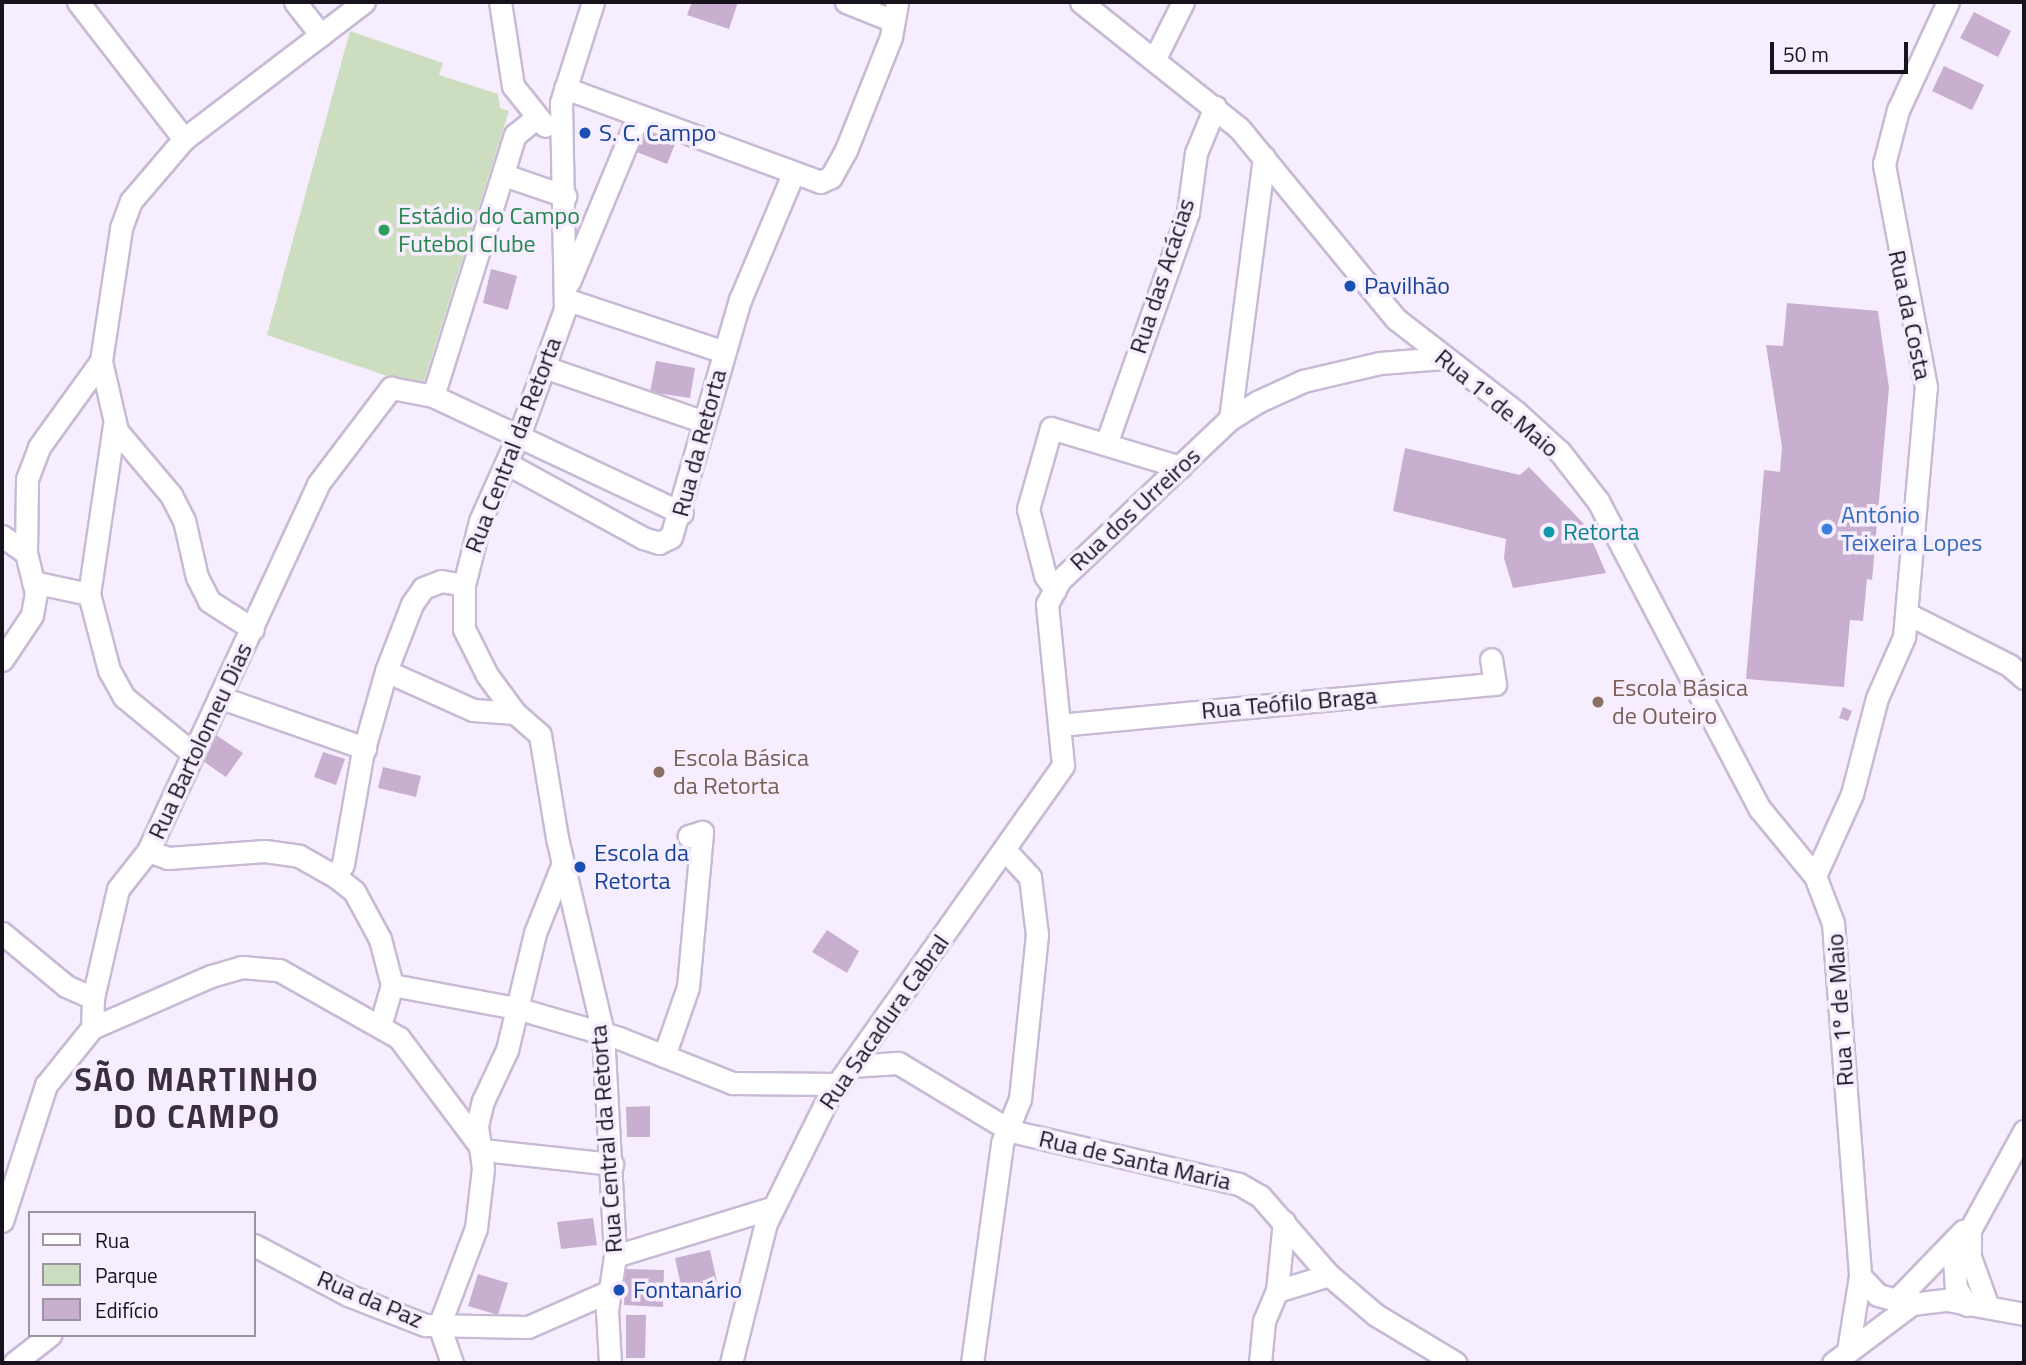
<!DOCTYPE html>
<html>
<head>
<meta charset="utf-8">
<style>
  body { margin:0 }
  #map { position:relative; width:2026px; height:1365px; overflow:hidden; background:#f6edfe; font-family:"Titillium Web",sans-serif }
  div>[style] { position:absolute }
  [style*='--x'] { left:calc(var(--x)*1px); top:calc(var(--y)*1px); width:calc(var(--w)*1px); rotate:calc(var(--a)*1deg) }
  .green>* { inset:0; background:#cdddbf }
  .building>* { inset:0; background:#c8afd0 }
  .roads { filter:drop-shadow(2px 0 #c8bad5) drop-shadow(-2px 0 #c8bad5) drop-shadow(0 2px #c8bad5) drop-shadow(0 -2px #c8bad5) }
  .minor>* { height:21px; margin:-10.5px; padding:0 10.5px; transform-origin:10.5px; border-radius:10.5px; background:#fff }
  .dots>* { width:19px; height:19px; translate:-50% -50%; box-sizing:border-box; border:4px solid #f6edfe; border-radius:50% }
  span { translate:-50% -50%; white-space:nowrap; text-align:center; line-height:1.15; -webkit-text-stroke:7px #f6edfe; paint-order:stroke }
  .transit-label { font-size:24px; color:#164399 }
  .left { translate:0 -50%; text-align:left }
  .leisure-label { font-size:24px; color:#27864d }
  .street-label { font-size:24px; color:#17121c }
  .shop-label { font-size:24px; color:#366cbe }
  .culture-label { font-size:24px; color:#0d838f }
  .education-label { font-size:24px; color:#785e54 }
  .district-label { font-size:32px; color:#3a2e43; font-weight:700; letter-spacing:2px }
  .frame { position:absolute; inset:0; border:4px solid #17121c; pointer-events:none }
  .legend { position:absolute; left:28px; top:1211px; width:228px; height:126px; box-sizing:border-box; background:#f6edfe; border:2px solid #9d95a4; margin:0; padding:9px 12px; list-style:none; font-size:21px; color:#17121c }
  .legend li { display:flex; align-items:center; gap:14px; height:35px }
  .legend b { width:35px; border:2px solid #9d95a4 }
  .scale { position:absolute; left:1770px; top:42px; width:138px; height:32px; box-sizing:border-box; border:4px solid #17121c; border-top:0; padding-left:9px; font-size:21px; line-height:24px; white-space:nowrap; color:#17121c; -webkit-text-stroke:5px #f6edfe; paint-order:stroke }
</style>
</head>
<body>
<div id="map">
  <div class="green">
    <div style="clip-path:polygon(350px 31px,443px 63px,439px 75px,498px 94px,500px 108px,509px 111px,422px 388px,267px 335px)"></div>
  </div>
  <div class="building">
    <div style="clip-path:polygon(692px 2px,738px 2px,729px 29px,687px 15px)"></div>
    <div style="clip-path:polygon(1974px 12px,2011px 31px,1998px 57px,1960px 38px)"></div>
    <div style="clip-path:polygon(1944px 66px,1984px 85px,1972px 110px,1932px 91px)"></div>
    <div style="clip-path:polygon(646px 127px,677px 139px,667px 164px,637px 152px)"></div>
    <div style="clip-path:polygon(491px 269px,517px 276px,508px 310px,483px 303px)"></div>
    <div style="clip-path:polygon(1787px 303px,1878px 311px,1889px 388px,1872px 580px,1867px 579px,1863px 621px,1850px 620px,1844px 687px,1746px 679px,1764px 470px,1780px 472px,1782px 447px,1766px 345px,1783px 346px)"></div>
    <div style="clip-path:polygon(656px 361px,695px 368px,690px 398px,650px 392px)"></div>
    <div style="clip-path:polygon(1405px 448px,1520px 475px,1529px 467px,1586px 526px,1606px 573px,1513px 588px,1504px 558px,1506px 539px,1393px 511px)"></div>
    <div style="clip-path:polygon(1843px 707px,1852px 711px,1848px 721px,1839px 718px)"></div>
    <div style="clip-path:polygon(216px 735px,243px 753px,226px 777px,200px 759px)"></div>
    <div style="clip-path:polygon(323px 752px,345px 759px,336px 785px,314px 777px)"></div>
    <div style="clip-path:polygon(383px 767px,421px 776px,416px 797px,378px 788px)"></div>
    <div style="clip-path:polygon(827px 930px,859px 951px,847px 973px,812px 952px)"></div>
    <div style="clip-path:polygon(650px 1106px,650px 1137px,627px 1137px,626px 1107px)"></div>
    <div style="clip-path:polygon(593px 1218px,597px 1245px,561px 1249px,557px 1222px)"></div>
    <div style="clip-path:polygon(710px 1250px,717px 1282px,682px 1290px,675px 1258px)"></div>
    <div style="clip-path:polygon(625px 1269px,664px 1270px,663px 1307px,624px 1305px)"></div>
    <div style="clip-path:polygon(478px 1274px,508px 1283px,498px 1315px,468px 1306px)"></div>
    <div style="clip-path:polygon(626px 1315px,646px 1315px,645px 1358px,626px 1358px)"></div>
  </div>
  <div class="roads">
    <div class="minor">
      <div style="--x:78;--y:2;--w:173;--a:52.3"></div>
      <div style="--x:295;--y:2;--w:42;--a:51.8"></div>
      <div style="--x:500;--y:2;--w:85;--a:81.2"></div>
      <div style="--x:513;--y:86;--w:51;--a:51.3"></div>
      <div style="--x:593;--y:2;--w:106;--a:107.6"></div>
      <div style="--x:561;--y:103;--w:206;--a:88.9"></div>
      <div style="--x:565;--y:309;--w:126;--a:110"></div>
      <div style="--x:522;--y:427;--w:103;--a:114.1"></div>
      <div style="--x:480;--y:521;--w:66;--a:104"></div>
      <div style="--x:464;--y:585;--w:44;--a:90"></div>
      <div style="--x:464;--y:629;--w:51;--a:63.4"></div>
      <div style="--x:487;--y:675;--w:47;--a:53.6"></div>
      <div style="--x:515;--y:713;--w:33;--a:41"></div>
      <div style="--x:540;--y:735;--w:104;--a:80.6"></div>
      <div style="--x:557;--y:838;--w:200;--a:76.7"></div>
      <div style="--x:603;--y:1033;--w:223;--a:86.9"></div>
      <div style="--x:615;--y:1256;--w:55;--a:98.4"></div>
      <div style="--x:607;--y:1310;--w:53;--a:86.8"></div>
      <div style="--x:846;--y:2;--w:48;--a:21.8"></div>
      <div style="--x:1081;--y:2;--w:202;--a:38.6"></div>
      <div style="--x:1239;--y:128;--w:247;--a:50.6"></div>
      <div style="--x:1396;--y:319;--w:152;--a:37.8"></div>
      <div style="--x:1516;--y:412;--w:59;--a:42.3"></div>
      <div style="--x:1560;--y:452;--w:62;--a:52.2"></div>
      <div style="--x:1598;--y:501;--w:348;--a:62.3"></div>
      <div style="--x:1760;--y:809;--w:87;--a:50.6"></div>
      <div style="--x:1815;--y:876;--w:50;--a:69"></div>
      <div style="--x:1833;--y:923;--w:354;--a:85.6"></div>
      <div style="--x:1860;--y:1276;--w:26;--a:47"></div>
      <div style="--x:1878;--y:1295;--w:35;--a:15"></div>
      <div style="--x:1154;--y:60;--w:65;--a:-63.4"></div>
      <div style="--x:565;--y:88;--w:272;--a:20.2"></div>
      <div style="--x:820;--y:182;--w:12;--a:-24"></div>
      <div style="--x:831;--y:177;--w:31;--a:-61"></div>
      <div style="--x:846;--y:150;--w:122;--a:-68.3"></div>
      <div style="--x:891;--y:37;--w:36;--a:-80"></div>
      <div style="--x:504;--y:175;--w:65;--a:19"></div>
      <div style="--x:569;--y:282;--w:180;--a:-67.4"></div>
      <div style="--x:565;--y:299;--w:168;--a:18.4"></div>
      <div style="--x:101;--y:361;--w:72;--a:77.1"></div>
      <div style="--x:117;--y:431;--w:84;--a:49.8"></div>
      <div style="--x:171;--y:495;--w:28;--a:63"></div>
      <div style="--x:184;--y:520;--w:58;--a:77.2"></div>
      <div style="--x:197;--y:577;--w:27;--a:63"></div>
      <div style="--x:209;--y:601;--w:52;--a:32.5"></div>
      <div style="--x:544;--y:367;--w:167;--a:18.9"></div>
      <div style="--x:433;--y:396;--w:274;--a:-72.6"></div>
      <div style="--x:515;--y:135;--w:26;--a:-39"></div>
      <div style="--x:1230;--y:419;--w:264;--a:-82.6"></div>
      <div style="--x:114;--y:425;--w:171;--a:98.4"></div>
      <div style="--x:89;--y:594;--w:79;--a:75.3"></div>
      <div style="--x:109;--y:670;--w:31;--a:61"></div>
      <div style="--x:124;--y:697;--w:87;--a:39.4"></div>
      <div style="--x:1106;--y:444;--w:246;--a:-70.5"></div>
      <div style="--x:1188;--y:212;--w:60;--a:-82.3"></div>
      <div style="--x:1196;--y:153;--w:50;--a:-67.6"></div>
      <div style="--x:506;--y:463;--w:156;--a:28.7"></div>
      <div style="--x:643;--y:538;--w:17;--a:17"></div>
      <div style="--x:659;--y:543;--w:13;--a:-27"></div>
      <div style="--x:671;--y:537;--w:247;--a:-73.8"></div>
      <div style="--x:740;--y:300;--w:137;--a:-67.2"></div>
      <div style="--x:2;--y:536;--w:29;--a:35"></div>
      <div style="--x:33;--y:582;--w:57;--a:12.1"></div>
      <div style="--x:1055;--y:590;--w:18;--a:-124"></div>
      <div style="--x:1045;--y:575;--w:68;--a:-104.4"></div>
      <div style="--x:1028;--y:509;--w:84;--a:-74.1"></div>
      <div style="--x:1051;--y:428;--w:135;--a:16.8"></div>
      <div style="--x:1906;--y:613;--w:115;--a:26.8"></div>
      <div style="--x:2009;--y:665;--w:20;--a:41"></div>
      <div style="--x:2;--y:660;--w:54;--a:-56.3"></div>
      <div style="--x:32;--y:615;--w:22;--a:-80"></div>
      <div style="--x:36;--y:593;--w:41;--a:-104"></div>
      <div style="--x:26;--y:553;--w:74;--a:-89.2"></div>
      <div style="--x:27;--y:479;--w:34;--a:-69"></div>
      <div style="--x:39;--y:447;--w:106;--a:-54.2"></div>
      <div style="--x:101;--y:361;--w:134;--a:-81.4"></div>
      <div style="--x:121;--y:228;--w:29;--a:-70"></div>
      <div style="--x:131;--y:201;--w:82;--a:-49.5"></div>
      <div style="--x:184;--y:139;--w:226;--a:-37.3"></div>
      <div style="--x:386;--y:671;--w:95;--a:24.1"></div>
      <div style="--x:473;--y:710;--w:42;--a:4.1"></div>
      <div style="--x:219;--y:697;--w:155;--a:19.3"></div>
      <div style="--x:1059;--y:725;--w:438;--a:-5.4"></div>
      <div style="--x:1495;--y:684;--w:25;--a:-99"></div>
      <div style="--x:148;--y:851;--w:21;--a:19"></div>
      <div style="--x:168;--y:858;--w:97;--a:-4.1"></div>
      <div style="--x:265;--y:851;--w:34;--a:8"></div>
      <div style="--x:299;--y:856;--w:43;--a:29.6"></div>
      <div style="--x:336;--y:877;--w:23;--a:38"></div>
      <div style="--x:354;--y:891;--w:55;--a:61.6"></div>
      <div style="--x:380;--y:939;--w:48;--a:75.4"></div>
      <div style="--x:392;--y:985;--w:43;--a:106.3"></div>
      <div style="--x:1815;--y:876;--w:90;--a:-65.7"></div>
      <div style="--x:1852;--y:794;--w:99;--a:-75.4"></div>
      <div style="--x:1877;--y:698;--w:67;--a:-66.1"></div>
      <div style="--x:1904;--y:637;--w:251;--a:-85"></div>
      <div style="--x:1926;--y:387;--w:227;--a:-100.7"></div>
      <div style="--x:1884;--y:164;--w:56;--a:-75.5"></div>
      <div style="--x:1898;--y:110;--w:119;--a:-65.2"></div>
      <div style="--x:336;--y:877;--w:15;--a:-62"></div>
      <div style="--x:343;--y:864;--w:110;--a:-80"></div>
      <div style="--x:362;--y:756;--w:88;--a:-74.2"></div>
      <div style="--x:386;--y:671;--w:72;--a:-68.8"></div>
      <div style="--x:412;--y:604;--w:19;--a:-55"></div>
      <div style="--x:423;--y:588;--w:19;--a:-21"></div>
      <div style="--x:441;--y:581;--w:23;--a:10"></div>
      <div style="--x:2;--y:933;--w:83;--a:39.6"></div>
      <div style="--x:66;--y:986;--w:30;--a:24"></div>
      <div style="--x:392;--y:985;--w:126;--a:10.5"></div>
      <div style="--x:516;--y:1008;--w:107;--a:16.2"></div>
      <div style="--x:619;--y:1038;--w:122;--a:21.7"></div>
      <div style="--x:732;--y:1083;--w:105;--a:0.5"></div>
      <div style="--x:92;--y:1028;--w:130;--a:-23.6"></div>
      <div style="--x:211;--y:976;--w:32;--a:-16"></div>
      <div style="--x:242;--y:967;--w:37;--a:5"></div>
      <div style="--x:279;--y:970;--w:138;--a:29.5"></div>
      <div style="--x:399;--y:1038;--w:140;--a:53.1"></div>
      <div style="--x:483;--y:1150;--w:130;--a:6.2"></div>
      <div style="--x:664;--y:1056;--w:73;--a:-70.8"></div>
      <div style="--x:688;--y:987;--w:156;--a:-84.8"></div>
      <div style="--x:702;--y:832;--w:14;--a:163"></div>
      <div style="--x:850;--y:1066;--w:48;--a:-3.6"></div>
      <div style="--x:898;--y:1063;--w:132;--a:31"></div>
      <div style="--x:1011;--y:1131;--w:234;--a:13.1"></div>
      <div style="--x:1239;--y:1184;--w:24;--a:30"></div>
      <div style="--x:1260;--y:1196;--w:105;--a:48.9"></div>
      <div style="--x:1329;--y:1275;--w:62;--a:40.4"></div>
      <div style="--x:1376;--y:1315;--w:93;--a:31"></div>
      <div style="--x:2;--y:1221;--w:143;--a:-72.1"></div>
      <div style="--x:46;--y:1085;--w:73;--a:-51.1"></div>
      <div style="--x:92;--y:1028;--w:30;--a:-88"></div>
      <div style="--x:93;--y:998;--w:112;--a:-77.1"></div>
      <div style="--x:118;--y:889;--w:48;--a:-51.7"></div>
      <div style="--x:148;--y:851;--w:404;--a:-65.1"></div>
      <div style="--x:318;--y:484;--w:121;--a:-52.8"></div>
      <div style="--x:391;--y:388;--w:43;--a:10.8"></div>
      <div style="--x:433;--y:396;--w:275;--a:25.2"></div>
      <div style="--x:1970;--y:1231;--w:26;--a:90"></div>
      <div style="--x:1970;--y:1257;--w:53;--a:70.2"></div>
      <div style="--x:254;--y:1245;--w:106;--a:28"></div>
      <div style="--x:348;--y:1295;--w:83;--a:21.3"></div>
      <div style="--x:425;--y:1325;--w:103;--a:1.1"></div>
      <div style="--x:528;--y:1327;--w:90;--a:-23.7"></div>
      <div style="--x:615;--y:1256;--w:166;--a:-17.1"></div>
      <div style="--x:1277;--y:1291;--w:70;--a:-84.3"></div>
      <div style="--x:1967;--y:1305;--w:20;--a:-123"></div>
      <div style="--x:1956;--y:1288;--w:29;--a:-94"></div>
      <div style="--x:1954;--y:1259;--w:146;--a:-61.3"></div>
      <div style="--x:1898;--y:1311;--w:17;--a:-77"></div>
      <div style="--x:1902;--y:1294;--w:88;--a:-45.9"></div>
      <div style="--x:1848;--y:1351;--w:76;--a:-80.9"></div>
      <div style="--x:14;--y:1363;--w:46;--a:-37.9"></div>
      <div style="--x:452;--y:1363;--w:39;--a:-109"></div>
      <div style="--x:439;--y:1326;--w:105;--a:-69.3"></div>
      <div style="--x:476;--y:1228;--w:60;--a:-83.3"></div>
      <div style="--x:483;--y:1168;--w:42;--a:-98.1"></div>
      <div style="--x:477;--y:1126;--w:26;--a:-77"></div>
      <div style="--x:483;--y:1101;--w:56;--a:-64.8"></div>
      <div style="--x:507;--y:1050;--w:120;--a:-76.5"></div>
      <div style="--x:535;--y:933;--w:75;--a:-68.2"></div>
      <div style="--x:731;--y:1363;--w:144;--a:-76"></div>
      <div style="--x:766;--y:1223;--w:142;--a:-63.6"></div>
      <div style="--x:829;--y:1096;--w:405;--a:-54.7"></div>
      <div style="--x:1063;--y:765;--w:162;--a:-95.7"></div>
      <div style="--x:1047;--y:604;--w:26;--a:-62"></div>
      <div style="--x:1059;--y:581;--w:236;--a:-43.5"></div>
      <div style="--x:1230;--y:419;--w:32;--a:-32"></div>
      <div style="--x:1257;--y:402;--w:51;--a:-24.5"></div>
      <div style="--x:1303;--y:381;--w:79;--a:-13.2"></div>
      <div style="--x:1380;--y:363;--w:63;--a:-4.5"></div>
      <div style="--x:972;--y:1363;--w:222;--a:-82.2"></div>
      <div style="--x:1002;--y:1143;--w:48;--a:-67.8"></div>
      <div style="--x:1020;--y:1099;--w:165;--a:-84.1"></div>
      <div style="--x:1037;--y:935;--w:58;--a:-96.9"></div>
      <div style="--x:1030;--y:877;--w:37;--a:-133"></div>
      <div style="--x:1260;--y:1363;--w:42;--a:-84.6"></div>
      <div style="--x:1264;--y:1321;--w:33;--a:-67"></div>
      <div style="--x:1277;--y:1291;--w:54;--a:-17.1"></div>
      <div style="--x:1833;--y:1363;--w:99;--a:-36.8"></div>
      <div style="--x:1912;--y:1304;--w:35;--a:-7"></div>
      <div style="--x:1947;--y:1300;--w:78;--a:10.3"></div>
    </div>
  </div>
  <div class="dots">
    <div style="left:585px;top:133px;background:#1a4fb4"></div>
    <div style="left:384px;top:230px;background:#2e9e5b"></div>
    <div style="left:1350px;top:286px;background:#1a4fb4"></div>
    <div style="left:1827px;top:529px;background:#3f7fe0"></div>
    <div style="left:1549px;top:532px;background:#0f9aa8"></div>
    <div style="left:1598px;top:702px;background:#8d6e63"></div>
    <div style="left:659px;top:772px;background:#8d6e63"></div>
    <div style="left:580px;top:867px;background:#1a4fb4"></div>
    <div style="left:619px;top:1290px;background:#1a4fb4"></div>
  </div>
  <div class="transit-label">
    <span class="left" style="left:599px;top:133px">S. C. Campo</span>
    <span class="left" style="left:1364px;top:286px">Pavilhão</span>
    <span class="left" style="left:594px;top:867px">Escola da<br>Retorta</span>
    <span class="left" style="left:633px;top:1290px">Fontanário</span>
  </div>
  <div class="leisure-label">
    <span class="left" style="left:398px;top:230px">Estádio do Campo<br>Futebol Clube</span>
  </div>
  <div class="street-label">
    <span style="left:1162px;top:276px;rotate:-72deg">Rua das Acácias</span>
    <span style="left:1910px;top:315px;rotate:78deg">Rua da Costa</span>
    <span style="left:1497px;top:403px;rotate:40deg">Rua 1º de Maio</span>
    <span style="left:699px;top:443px;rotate:-75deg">Rua da Retorta</span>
    <span style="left:513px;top:445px;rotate:-69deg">Rua Central da Retorta</span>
    <span style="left:1135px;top:509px;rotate:-43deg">Rua dos Urreiros</span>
    <span style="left:1289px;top:703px;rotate:-5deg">Rua Teófilo Braga</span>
    <span style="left:200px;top:741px;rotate:-65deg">Rua Bartolomeu Dias</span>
    <span style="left:1840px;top:1010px;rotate:-94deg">Rua 1º de Maio</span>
    <span style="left:884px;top:1022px;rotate:-55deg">Rua Sacadura Cabral</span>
    <span style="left:606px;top:1139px;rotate:-94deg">Rua Central da Retorta</span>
    <span style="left:1135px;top:1160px;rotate:13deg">Rua de Santa Maria</span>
    <span style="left:370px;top:1299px;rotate:23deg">Rua da Paz</span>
  </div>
  <div class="shop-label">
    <span class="left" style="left:1841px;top:529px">António<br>Teixeira Lopes</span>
  </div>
  <div class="culture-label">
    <span class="left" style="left:1563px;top:532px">Retorta</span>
  </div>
  <div class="education-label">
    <span class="left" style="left:1612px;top:702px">Escola Básica<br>de Outeiro</span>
    <span class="left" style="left:673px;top:772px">Escola Básica<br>da Retorta</span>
  </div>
  <div class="district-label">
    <span style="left:197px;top:1098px">SÃO MARTINHO<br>DO CAMPO</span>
  </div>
  <div class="frame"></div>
  <ul class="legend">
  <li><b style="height:9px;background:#fff"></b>Rua</li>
  <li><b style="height:19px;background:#cdddbf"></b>Parque</li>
  <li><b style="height:19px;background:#c8afd0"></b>Edifício</li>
  </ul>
  <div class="scale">50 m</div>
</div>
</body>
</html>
